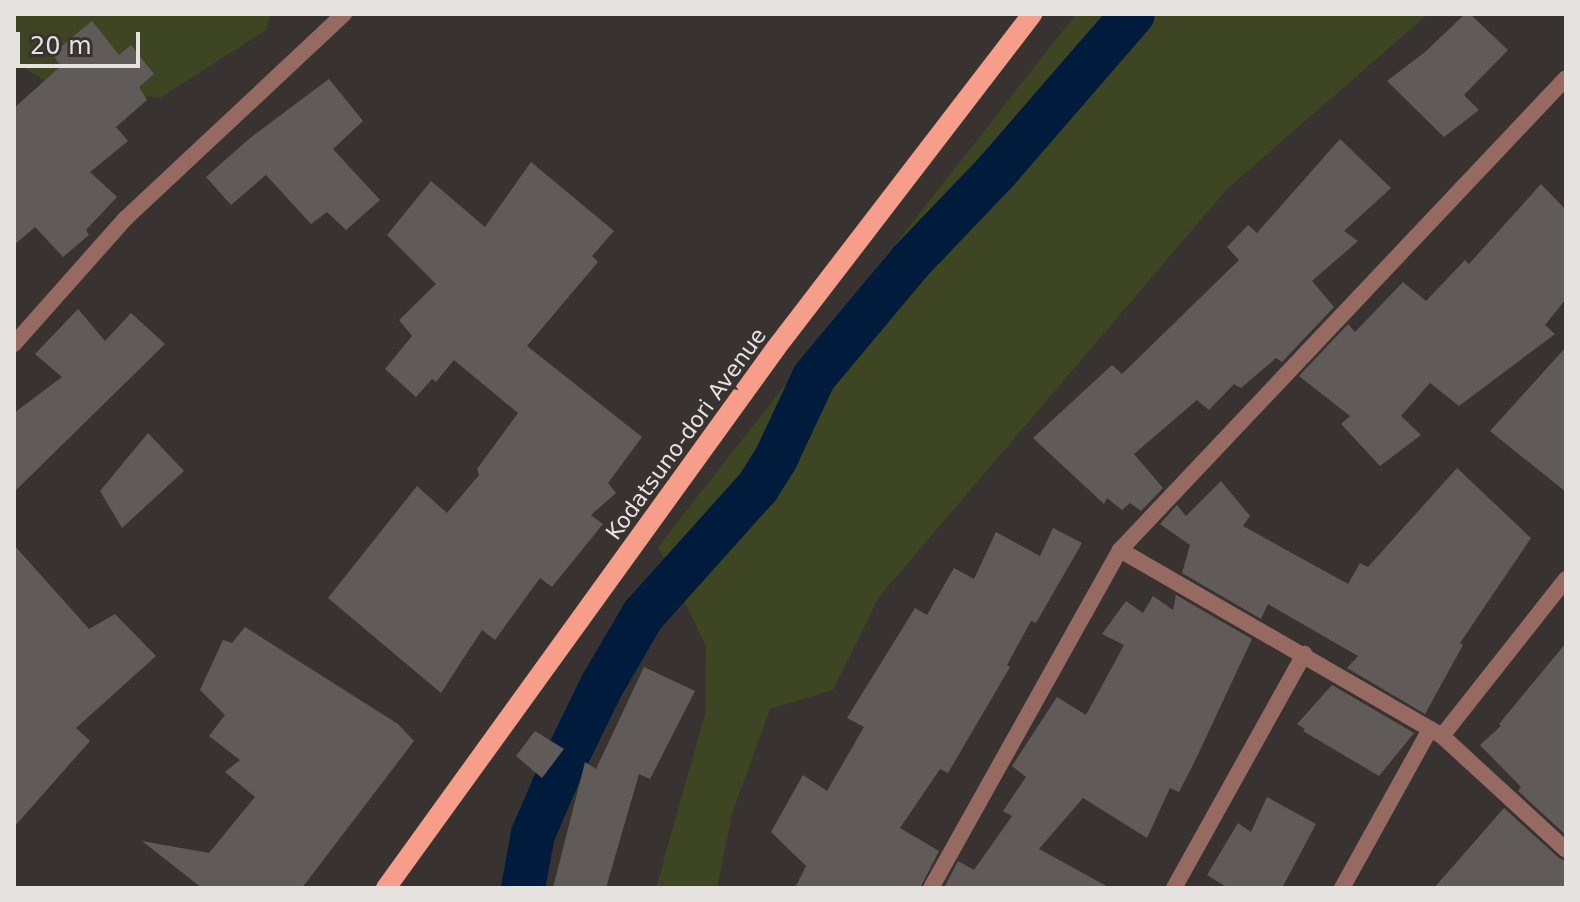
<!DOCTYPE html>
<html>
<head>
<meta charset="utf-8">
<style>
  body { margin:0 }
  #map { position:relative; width:1580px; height:902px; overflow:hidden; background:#383331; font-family:"DejaVu Sans",sans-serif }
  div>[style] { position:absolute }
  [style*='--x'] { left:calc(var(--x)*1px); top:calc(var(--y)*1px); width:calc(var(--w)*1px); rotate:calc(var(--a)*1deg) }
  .green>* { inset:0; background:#3d4523 }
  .canal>* { height:44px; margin:-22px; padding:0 22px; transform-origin:22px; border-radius:22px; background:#001b3b }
  .building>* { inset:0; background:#605b58 }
  .minor>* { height:16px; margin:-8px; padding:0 8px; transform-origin:8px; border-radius:8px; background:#966a61 }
  .primary>* { height:20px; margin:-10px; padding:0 10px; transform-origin:10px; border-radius:10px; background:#f79e8a }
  span { translate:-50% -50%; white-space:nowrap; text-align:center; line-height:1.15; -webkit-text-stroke:8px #383331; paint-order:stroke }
  .street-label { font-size:22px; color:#e5e2e0 }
  .frame { position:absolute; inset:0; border:16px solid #e5e2e0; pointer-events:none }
  .scale { position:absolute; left:16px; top:32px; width:124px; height:36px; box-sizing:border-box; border:4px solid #e5e2e0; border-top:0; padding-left:10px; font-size:24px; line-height:28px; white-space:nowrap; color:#e5e2e0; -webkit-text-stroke:6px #383331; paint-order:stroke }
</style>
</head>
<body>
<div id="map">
  <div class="green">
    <div style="clip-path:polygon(14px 14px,271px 14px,266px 30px,160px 98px,46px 81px,14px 62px)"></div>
    <div style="clip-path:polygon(1076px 14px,1428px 14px,1227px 189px,879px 597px,833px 690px,770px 709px,732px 814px,717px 888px,656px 888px,705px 714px,706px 646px,658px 547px)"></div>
  </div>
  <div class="canal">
    <div style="--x:523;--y:888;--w:55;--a:-79.5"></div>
    <div style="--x:533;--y:834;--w:73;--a:-66.6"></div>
    <div style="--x:562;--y:767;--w:91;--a:-64"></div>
    <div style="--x:602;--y:685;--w:81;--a:-59.6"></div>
    <div style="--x:643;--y:615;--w:172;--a:-48.1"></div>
    <div style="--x:758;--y:487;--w:36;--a:-58"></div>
    <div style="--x:777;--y:456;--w:87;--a:-64.9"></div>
    <div style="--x:814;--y:377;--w:150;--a:-50.1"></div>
    <div style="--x:910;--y:262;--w:124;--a:-46.3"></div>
    <div style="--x:996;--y:172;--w:209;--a:-49.1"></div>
  </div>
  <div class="building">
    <div style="clip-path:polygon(1465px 14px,1470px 14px,1508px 50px,1464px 95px,1479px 110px,1444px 137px,1387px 81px,1425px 52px)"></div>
    <div style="clip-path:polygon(92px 21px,119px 55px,131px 45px,154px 74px,139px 87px,147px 100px,116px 127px,128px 141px,90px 172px,117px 197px,86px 230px,89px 235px,63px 257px,35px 227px,14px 245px,14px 108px,61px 66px,52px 54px)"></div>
    <div style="clip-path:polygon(329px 79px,363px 121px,333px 149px,380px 200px,346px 230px,327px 212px,311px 224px,266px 175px,231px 205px,206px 177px,250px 138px)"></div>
    <div style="clip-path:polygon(1340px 139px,1391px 188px,1344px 231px,1358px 241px,1312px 281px,1334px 307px,1282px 362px,1276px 358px,1241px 388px,1234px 384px,1209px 410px,1197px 400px,1134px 454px,1163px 488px,1141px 511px,1130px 503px,1122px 510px,1107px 498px,1104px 504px,1033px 438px,1112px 365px,1122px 374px,1239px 260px,1227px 247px,1248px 225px,1257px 233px)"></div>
    <div style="clip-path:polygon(531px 162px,614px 231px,592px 256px,598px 262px,527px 346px,642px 437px,608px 483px,616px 493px,591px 515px,603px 524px,552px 587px,540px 578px,495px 640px,482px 630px,441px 693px,328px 598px,417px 486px,447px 513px,479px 475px,477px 469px,518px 413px,454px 360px,436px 382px,432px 379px,416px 397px,385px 369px,412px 336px,399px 320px,436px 284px,387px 235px,431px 181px,485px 227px)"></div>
    <div style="clip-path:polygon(1541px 184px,1566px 210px,1566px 299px,1545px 325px,1555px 334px,1459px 406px,1430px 383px,1401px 416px,1421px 435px,1380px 466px,1341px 424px,1350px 416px,1299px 376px,1348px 324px,1355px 332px,1403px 282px,1426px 301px,1465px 260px,1469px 264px)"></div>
    <div style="clip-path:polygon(78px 309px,105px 341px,131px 313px,165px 344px,14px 492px,14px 413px,62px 377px,35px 354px)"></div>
    <div style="clip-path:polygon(1566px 347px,1566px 492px,1490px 431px)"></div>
    <div style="clip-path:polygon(148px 433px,184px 471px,122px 528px,100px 491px)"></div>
    <div style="clip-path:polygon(1457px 468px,1531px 538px,1460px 643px,1463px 645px,1425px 714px,1347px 668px,1358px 656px,1268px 604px,1261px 619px,1182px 573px,1190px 545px,1160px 524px,1177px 505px,1186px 516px,1221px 481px,1250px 516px,1243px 526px,1348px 584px,1360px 563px,1368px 567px)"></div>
    <div style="clip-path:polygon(1053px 528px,1082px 543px,1036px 623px,1031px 621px,1007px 665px,1010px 667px,948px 773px,940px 769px,900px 828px,939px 851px,920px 888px,795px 888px,806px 866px,771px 832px,803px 775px,827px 791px,864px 727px,847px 718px,915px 608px,927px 615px,954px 568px,974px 579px,996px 532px,1040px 556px)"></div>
    <div style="clip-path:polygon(14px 545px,89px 629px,115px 614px,156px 656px,76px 728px,90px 741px,14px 827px)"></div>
    <div style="clip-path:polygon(1176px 595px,1252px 639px,1194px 763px,1179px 792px,1170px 788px,1147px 838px,1083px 798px,1039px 849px,1110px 888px,944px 888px,958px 861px,974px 870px,1012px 816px,1003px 811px,1026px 777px,1012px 766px,1057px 697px,1086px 715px,1124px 645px,1102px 634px,1126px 601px,1143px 613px,1153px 596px,1173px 610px)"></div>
    <div style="clip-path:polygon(245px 627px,398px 724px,414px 741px,302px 888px,202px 888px,142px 841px,209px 853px,255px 797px,225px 772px,240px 760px,209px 736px,225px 715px,200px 690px,223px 640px,232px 643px)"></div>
    <div style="clip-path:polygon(1566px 643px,1566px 835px,1518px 791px,1521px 787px,1480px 745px,1501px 726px,1499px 724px)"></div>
    <div style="clip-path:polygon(644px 667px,695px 691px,650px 779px,639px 774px,606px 888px,553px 888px,585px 762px,596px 769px)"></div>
    <div style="clip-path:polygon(1332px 685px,1414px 733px,1379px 776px,1303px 731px,1305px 729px,1297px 724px)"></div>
    <div style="clip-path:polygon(535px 731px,564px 749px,542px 778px,516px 756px)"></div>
    <div style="clip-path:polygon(1267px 797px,1316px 824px,1282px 888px,1228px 888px,1207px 875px,1238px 823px,1251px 832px)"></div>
    <div style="clip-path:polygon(1504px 808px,1559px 858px,1566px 861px,1566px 888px,1434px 888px)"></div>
  </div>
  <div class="minor">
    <div style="--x:14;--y:344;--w:169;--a:-48.4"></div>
    <div style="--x:126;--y:218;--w:299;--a:-43.1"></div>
    <div style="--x:1120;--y:550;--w:372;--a:30"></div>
    <div style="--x:1442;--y:736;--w:168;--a:42.6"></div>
    <div style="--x:1442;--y:736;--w:200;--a:-51.7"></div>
    <div style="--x:931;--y:888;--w:387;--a:-60.8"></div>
    <div style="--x:1120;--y:550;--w:649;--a:-46.62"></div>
    <div style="--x:1174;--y:888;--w:268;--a:-60.9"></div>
    <div style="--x:1342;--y:888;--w:182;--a:-61"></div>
  </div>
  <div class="primary">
    <div style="--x:386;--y:888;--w:666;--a:-54.16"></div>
    <div style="--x:776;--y:348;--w:421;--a:-52.5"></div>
  </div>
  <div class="street-label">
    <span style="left:686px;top:434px;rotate:-54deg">Kodatsuno-dori Avenue</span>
  </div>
  <div class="frame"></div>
  <div class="scale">20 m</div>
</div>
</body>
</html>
